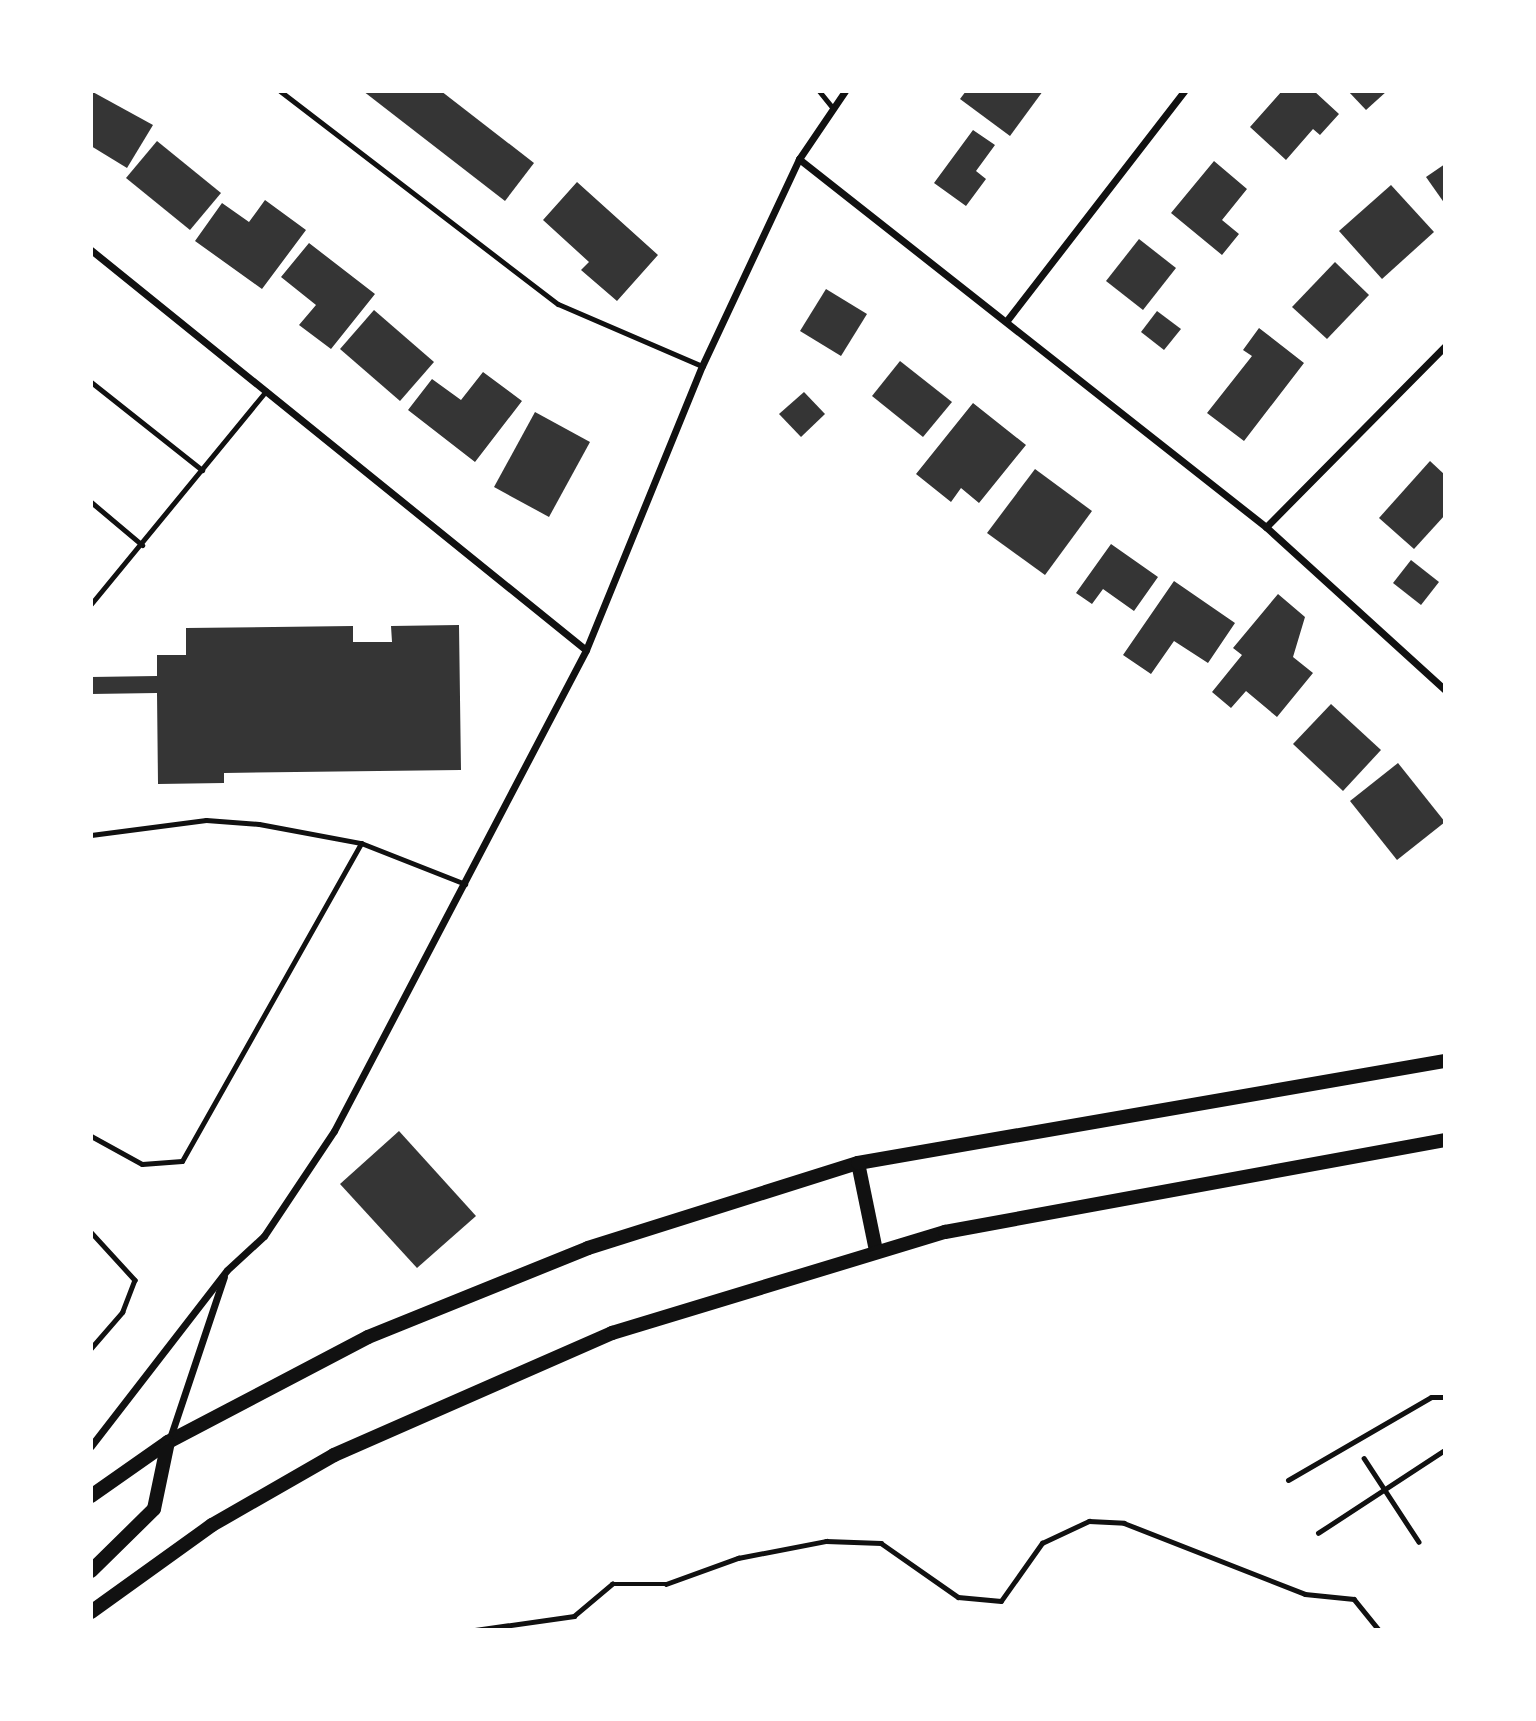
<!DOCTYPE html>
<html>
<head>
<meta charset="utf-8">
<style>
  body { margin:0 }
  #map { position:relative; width:1536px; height:1721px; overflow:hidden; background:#fff; font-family:Cabin,sans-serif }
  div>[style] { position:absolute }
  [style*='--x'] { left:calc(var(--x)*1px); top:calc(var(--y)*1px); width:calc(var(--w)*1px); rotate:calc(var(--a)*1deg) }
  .building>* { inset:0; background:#353535 }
  .path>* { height:4.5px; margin:-2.25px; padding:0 2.25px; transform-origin:2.25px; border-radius:2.25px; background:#111 }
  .service>* { height:5px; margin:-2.5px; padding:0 2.5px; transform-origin:2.5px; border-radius:2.5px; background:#111 }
  .minor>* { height:7px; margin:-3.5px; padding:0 3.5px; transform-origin:3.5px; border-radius:3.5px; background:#111 }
  .secondary>* { height:14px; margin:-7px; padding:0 7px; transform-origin:7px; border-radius:7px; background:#111 }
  span { translate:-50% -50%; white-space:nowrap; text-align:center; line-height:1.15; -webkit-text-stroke:5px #fff; paint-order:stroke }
  .frame { position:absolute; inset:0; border:93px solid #fff; pointer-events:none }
</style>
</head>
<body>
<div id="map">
  <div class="building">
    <div style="clip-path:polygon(91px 91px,153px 125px,127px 168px,91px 146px)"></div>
    <div style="clip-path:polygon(363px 91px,441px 91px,534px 163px,505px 201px)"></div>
    <div style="clip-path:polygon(966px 91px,1043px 91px,1010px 136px,960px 99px)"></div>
    <div style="clip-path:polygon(1282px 91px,1314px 91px,1339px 114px,1320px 135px,1313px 129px,1286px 160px,1250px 127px)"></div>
    <div style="clip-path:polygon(1348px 91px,1387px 91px,1366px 110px)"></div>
    <div style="clip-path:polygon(973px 130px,995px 145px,976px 171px,986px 179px,966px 206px,934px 183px)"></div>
    <div style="clip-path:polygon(157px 141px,221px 193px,190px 230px,126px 178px)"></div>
    <div style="clip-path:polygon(1214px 161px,1247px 189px,1222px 220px,1239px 234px,1222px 255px,1171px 213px)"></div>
    <div style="clip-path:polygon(1445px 164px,1445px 204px,1426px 177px)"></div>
    <div style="clip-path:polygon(577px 182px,658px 255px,617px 301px,581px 270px,589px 262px,543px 220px)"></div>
    <div style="clip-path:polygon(1391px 185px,1434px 232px,1382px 279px,1339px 231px)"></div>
    <div style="clip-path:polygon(265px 200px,306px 230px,262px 289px,195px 241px,222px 203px,249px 222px)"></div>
    <div style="clip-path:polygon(1139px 239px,1176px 268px,1143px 310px,1106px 281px)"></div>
    <div style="clip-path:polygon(309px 243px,375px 294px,331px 349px,299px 325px,316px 305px,281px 277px)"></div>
    <div style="clip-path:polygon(1335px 262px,1369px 295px,1327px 339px,1292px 307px)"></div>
    <div style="clip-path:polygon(826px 289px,867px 314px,841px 356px,800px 331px)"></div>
    <div style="clip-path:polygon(374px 310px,434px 362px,400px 401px,340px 349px)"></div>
    <div style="clip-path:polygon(1157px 311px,1181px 329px,1164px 350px,1141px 332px)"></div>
    <div style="clip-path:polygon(1259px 328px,1304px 363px,1244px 441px,1207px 413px,1252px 356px,1243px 350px)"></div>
    <div style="clip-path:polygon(900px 361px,952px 402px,923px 437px,872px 396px)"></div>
    <div style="clip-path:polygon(483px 372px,522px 401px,475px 462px,408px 410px,432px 379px,461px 400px)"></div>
    <div style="clip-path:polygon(804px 392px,825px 414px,801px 437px,779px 414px)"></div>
    <div style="clip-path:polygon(973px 403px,1026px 445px,979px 503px,961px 488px,951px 502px,916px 474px)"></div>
    <div style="clip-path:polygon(535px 412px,590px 442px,549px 517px,494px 487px)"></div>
    <div style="clip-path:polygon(1430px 461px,1445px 475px,1445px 515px,1414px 549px,1379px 518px)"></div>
    <div style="clip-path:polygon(1035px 469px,1092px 511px,1045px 575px,987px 533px)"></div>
    <div style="clip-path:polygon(1111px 544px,1158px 577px,1134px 611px,1103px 589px,1092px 604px,1076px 593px)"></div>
    <div style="clip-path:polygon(1411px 560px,1439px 582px,1421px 605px,1393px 583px)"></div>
    <div style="clip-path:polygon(1174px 581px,1235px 623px,1208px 663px,1174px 641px,1151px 674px,1123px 655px)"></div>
    <div style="clip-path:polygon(1278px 594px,1305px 617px,1293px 657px,1313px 673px,1277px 717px,1246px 691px,1231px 708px,1212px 692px,1242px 655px,1233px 648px)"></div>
    <div style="clip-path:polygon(459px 625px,461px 770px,224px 773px,224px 783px,158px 784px,157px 693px,91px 694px,91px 677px,157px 676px,157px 655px,186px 655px,186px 628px,353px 626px,353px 642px,392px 642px,391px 626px)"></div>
    <div style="clip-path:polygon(1331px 704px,1381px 750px,1343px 791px,1293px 744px)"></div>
    <div style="clip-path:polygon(1398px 763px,1445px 822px,1397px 860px,1350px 801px)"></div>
    <div style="clip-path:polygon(399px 1131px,476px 1216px,417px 1268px,340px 1184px)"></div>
  </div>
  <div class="path">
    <div style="--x:91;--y:1232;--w:65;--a:47.5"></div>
    <div style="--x:135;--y:1280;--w:34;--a:111"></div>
    <div style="--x:123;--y:1312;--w:49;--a:130.9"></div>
    <div style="--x:1364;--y:1458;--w:100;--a:56.8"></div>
    <div style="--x:1318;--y:1533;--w:152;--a:-33.2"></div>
    <div style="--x:475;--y:1630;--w:100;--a:-8"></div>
    <div style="--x:574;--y:1616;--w:50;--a:-40.1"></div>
    <div style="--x:612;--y:1584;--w:54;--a:0"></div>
    <div style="--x:666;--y:1584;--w:77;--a:-19.9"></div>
    <div style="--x:738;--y:1558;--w:90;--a:-10.9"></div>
    <div style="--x:826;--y:1541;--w:55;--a:2.1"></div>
    <div style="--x:881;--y:1543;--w:94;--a:35"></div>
    <div style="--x:958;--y:1597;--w:43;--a:5.3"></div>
    <div style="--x:1001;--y:1601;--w:71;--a:-54.7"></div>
    <div style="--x:1042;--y:1543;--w:52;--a:-25.1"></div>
    <div style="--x:1089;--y:1521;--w:35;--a:3"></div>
    <div style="--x:1124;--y:1523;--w:194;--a:21.4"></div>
    <div style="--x:1305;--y:1594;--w:49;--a:5.8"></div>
    <div style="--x:1354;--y:1599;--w:40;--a:51"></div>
  </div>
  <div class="service">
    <div style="--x:280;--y:91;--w:350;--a:37.5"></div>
    <div style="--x:558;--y:304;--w:157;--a:23.3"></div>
    <div style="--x:819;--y:91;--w:22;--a:51"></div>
    <div style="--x:91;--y:382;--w:142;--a:38.4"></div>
    <div style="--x:91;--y:502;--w:67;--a:40.1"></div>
    <div style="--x:91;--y:604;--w:276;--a:-50.6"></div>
    <div style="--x:91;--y:835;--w:116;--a:-7.4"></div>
    <div style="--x:206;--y:820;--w:53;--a:4.3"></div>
    <div style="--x:259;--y:824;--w:104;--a:10.6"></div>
    <div style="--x:361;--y:843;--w:112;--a:21.5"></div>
    <div style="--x:91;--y:1136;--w:58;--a:28.8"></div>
    <div style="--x:142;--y:1164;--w:40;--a:-4.3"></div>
    <div style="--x:182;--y:1161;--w:365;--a:-60.6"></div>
    <div style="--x:1288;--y:1480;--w:165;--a:-30.1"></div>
    <div style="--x:1431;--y:1397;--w:14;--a:0"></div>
  </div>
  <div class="minor">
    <div style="--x:799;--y:159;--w:595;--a:38.24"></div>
    <div style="--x:1266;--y:527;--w:242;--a:42.3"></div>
    <div style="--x:91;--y:250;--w:636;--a:38.94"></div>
    <div style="--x:1008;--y:319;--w:288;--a:-52.3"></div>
    <div style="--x:1266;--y:527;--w:255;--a:-45.3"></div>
    <div style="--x:169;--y:1441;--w:173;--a:-71.5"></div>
    <div style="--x:91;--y:1446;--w:222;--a:-52.3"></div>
    <div style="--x:227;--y:1270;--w:50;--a:-42.6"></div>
    <div style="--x:264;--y:1236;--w:126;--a:-56.3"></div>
    <div style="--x:334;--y:1131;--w:543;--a:-62.35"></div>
    <div style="--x:586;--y:650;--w:307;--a:-67.8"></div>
    <div style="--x:702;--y:366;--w:229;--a:-64.9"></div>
    <div style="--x:799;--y:159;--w:82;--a:-55.9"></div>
  </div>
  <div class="secondary">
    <div style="--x:858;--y:1163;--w:90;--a:78.4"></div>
    <div style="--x:91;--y:1496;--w:94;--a:-35"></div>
    <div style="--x:168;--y:1442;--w:226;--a:-27.7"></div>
    <div style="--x:368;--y:1337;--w:237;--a:-22"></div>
    <div style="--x:588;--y:1248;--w:283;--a:-17.5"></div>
    <div style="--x:858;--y:1163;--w:596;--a:-9.86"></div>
    <div style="--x:91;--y:1571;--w:88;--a:-44.5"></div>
    <div style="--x:154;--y:1509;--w:68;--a:-78.2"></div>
    <div style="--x:91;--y:1612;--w:149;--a:-35.7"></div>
    <div style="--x:212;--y:1525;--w:141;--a:-29.8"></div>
    <div style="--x:334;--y:1455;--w:304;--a:-23.7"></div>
    <div style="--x:612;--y:1333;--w:348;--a:-16.9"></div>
    <div style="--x:945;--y:1232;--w:508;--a:-10.43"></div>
  </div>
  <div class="frame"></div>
</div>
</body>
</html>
